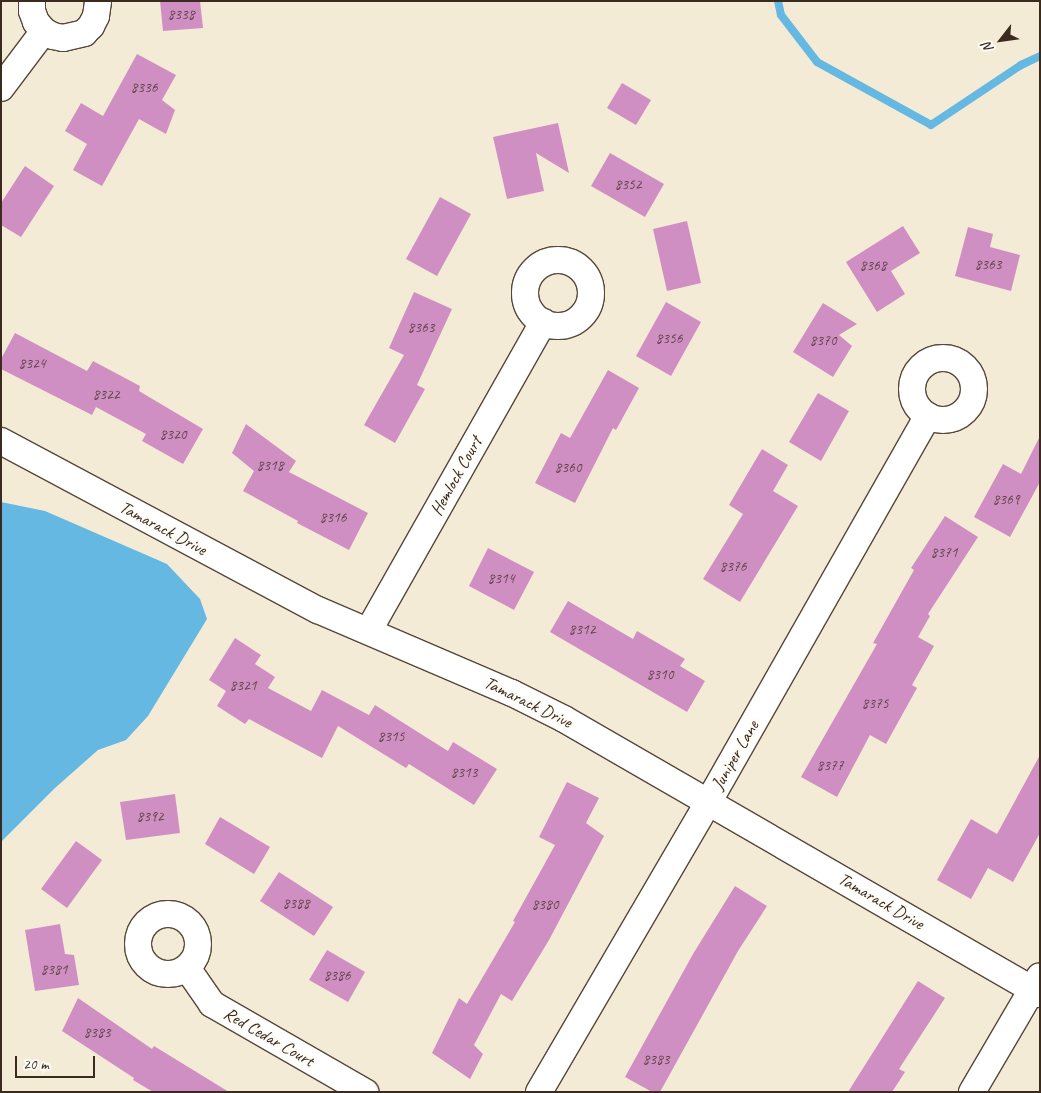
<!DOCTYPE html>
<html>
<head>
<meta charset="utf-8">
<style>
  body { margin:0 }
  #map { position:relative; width:1041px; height:1093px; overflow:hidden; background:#f4ebd6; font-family:Caveat,sans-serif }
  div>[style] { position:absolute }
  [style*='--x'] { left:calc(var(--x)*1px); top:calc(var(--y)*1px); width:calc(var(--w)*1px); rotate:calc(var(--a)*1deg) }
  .water>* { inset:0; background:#65b8e1 }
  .stream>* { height:8px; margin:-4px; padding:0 4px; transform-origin:4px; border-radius:4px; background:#65b8e1 }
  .building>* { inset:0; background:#d08fc3 }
  .roads { filter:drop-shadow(1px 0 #57473a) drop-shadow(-1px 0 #57473a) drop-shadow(0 1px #57473a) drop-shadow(0 -1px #57473a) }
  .street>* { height:26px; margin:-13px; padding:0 13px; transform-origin:13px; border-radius:13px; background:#fff }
  .street>.ring { margin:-13px; padding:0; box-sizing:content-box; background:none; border:26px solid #fff; border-radius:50% }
  span { translate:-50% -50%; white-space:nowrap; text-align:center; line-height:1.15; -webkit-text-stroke:5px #fdfcf7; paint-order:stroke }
  .number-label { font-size:15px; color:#604347 }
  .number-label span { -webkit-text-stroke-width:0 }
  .street-label { font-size:18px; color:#3b2a1e }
  .frame { position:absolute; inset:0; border:2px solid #3b2a1e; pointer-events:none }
  .north { position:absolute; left:976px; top:15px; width:50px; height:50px; -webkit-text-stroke:4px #fdfcf7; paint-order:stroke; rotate:240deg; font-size:14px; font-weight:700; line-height:20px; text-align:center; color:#3b2a1e }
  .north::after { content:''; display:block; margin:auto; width:18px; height:22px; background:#3b2a1e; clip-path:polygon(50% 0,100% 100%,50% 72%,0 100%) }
  .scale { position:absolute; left:15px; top:1056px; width:80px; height:22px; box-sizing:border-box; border:2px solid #3b2a1e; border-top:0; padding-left:6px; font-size:15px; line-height:18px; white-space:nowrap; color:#3b2a1e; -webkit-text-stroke:4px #fdfcf7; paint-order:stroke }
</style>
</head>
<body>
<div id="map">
  <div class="water">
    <div style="clip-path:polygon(1px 502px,45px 511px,167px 564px,200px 599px,207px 619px,148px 716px,126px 740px,98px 750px,55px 788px,1px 842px)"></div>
  </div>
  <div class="stream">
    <div style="--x:778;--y:1;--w:14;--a:78"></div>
    <div style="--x:781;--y:15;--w:59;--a:52.5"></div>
    <div style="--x:817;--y:62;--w:130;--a:28.9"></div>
    <div style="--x:931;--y:125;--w:108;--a:-33.7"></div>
    <div style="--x:1021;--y:65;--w:21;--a:-25"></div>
  </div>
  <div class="building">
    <div style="clip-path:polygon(160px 1px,200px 1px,203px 28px,163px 31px)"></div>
    <div style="clip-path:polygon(137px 54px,176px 75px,162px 100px,175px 110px,166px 134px,139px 119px,102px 186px,73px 170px,87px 144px,65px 131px,81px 103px,103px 116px)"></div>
    <div style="clip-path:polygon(622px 83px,651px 100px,636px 125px,607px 108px)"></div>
    <div style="clip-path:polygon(558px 123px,569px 173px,536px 153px,544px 191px,507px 199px,493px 137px)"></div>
    <div style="clip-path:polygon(610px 153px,664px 184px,645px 217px,591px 186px)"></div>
    <div style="clip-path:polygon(25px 166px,54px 186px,21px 237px,1px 225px,1px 203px)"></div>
    <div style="clip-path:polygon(440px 197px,471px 214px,437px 276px,406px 259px)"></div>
    <div style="clip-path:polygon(687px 221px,701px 283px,667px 291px,653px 229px)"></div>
    <div style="clip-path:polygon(903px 226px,920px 253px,891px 271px,905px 294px,877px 312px,846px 262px)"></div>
    <div style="clip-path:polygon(968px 227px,993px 234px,990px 247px,1020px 255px,1011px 291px,955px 276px)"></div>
    <div style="clip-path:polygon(414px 292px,452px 309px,417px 385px,425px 389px,395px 443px,364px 425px,404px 355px,389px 348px)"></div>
    <div style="clip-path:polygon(666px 302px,701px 322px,671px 376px,636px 356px)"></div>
    <div style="clip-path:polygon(823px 303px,857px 324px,839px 335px,852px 346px,833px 377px,793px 352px)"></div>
    <div style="clip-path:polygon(15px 333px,87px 371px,93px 361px,140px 386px,139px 391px,203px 429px,183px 464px,142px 441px,146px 434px,96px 407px,92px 415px,1px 369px,1px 359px)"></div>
    <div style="clip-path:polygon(608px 370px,639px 388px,616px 430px,613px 428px,575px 503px,535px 483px,561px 433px,570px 438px)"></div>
    <div style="clip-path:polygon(818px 393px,849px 411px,821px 461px,789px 442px)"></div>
    <div style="clip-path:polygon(246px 424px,296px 461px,289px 472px,368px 513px,349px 550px,297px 523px,298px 521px,243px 491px,254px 471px,232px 453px)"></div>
    <div style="clip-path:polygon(1040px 436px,1040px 482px,1010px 537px,974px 517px,1003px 464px,1021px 474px)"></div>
    <div style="clip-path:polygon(762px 449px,788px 465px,773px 491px,798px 506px,740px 602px,703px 579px,743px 514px,729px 505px)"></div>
    <div style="clip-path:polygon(945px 516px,978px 537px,928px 614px,930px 616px,918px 637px,934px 646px,912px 685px,917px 688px,886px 744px,870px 735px,837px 797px,801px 777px,877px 644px,873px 643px,914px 570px,911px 568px)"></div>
    <div style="clip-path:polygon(488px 548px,534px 572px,514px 610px,469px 586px)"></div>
    <div style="clip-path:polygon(568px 601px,633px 639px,637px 631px,685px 659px,680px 666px,705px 681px,687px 712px,550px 632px)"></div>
    <div style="clip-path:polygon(235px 638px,261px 655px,255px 664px,275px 677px,268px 688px,311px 711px,322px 690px,369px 715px,375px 705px,448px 751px,453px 742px,497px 769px,474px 805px,409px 764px,406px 768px,338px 726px,322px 758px,249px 719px,245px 724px,217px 706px,226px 691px,209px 680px)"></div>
    <div style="clip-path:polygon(1040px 755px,1040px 833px,1013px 882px,988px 868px,971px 899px,937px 880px,971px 819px,997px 834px)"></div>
    <div style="clip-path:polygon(567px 782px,599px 798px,586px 823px,604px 836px,549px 940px,512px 1001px,501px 994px,474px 1045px,483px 1054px,470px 1079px,432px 1053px,459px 998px,467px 1004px,515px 922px,513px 921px,555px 845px,539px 837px)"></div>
    <div style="clip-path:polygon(175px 794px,180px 833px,126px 840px,120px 802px)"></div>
    <div style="clip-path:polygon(220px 817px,270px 847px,254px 874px,205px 844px)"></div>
    <div style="clip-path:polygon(76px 841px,102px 860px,67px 908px,41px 889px)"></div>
    <div style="clip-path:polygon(279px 872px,333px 907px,314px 936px,260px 901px)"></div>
    <div style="clip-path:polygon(735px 886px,767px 906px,738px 951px,660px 1092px,652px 1092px,625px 1077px,693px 954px)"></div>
    <div style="clip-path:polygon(60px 924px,65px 954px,74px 955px,79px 985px,35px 991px,25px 930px)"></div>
    <div style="clip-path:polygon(327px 950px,365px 972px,348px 1002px,309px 980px)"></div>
    <div style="clip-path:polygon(918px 981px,945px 998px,899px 1069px,905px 1072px,892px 1092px,848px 1092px)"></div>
    <div style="clip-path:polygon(78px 998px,152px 1049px,154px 1046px,229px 1092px,153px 1092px,133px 1080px,134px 1078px,62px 1031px)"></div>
  </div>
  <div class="roads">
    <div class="street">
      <div style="--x:32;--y:1;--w:10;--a:90"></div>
      <div style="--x:32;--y:11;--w:12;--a:70"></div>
      <div style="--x:36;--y:22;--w:12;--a:48"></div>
      <div style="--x:44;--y:31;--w:10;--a:29"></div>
      <div style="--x:53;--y:36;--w:10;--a:11"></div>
      <div style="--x:63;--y:38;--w:22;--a:-13"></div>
      <div style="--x:84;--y:33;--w:10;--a:-45"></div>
      <div style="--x:91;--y:26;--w:11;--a:-63"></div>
      <div style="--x:96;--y:16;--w:15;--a:-82"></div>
      <div style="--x:1;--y:88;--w:71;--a:-53"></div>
      <div class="ring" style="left:525px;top:260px;width:40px;height:40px"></div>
      <div class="ring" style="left:912px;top:358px;width:36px;height:36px"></div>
      <div style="--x:1;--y:441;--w:359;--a:28.1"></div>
      <div style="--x:318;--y:610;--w:211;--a:23.2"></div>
      <div style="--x:512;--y:693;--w:58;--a:26.6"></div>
      <div style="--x:564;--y:719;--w:550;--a:30.02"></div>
      <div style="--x:369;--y:630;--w:354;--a:-60.5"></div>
      <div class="ring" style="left:138px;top:914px;width:34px;height:34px"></div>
      <div style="--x:187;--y:968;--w:44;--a:55.2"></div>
      <div style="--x:212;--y:1004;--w:177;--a:29.9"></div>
      <div style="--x:539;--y:1092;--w:337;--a:-59.7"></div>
      <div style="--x:709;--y:801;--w:443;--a:-60.4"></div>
      <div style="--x:972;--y:1092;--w:134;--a:-59.6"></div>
    </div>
  </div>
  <div class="number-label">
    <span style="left:181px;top:15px">8338</span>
    <span style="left:144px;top:88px">8336</span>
    <span style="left:628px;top:185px">8352</span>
    <span style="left:988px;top:265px">8363</span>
    <span style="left:873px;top:266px">8368</span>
    <span style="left:421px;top:328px">8363</span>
    <span style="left:669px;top:339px">8356</span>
    <span style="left:823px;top:341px">8370</span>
    <span style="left:32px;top:364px">8324</span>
    <span style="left:106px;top:395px">8322</span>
    <span style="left:173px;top:435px">8320</span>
    <span style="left:270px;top:466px">8318</span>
    <span style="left:568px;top:468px">8360</span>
    <span style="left:1006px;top:500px">8369</span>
    <span style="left:333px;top:518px">8316</span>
    <span style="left:944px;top:553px">8371</span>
    <span style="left:733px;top:567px">8376</span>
    <span style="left:501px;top:579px">8314</span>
    <span style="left:582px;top:630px">8312</span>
    <span style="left:660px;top:675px">8310</span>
    <span style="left:243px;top:686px">8321</span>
    <span style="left:875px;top:704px">8375</span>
    <span style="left:391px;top:737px">8315</span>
    <span style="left:830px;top:766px">8377</span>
    <span style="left:464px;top:773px">8313</span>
    <span style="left:150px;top:817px">8392</span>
    <span style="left:296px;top:904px">8388</span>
    <span style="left:545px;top:905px">8380</span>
    <span style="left:54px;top:970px">8381</span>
    <span style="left:337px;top:976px">8386</span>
    <span style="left:97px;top:1033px">8383</span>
    <span style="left:656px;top:1060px">8383</span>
  </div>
  <div class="street-label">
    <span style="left:456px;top:476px;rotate:-61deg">Hemlock Court</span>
    <span style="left:163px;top:528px;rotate:28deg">Tamarack Drive</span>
    <span style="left:528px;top:702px;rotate:26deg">Tamarack Drive</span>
    <span style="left:735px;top:755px;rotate:-60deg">Juniper Lane</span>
    <span style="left:881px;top:901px;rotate:30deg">Tamarack Drive</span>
    <span style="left:269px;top:1037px;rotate:30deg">Red Cedar Court</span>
  </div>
  <div class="frame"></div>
  <div class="north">N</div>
  <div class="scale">20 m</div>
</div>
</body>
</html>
